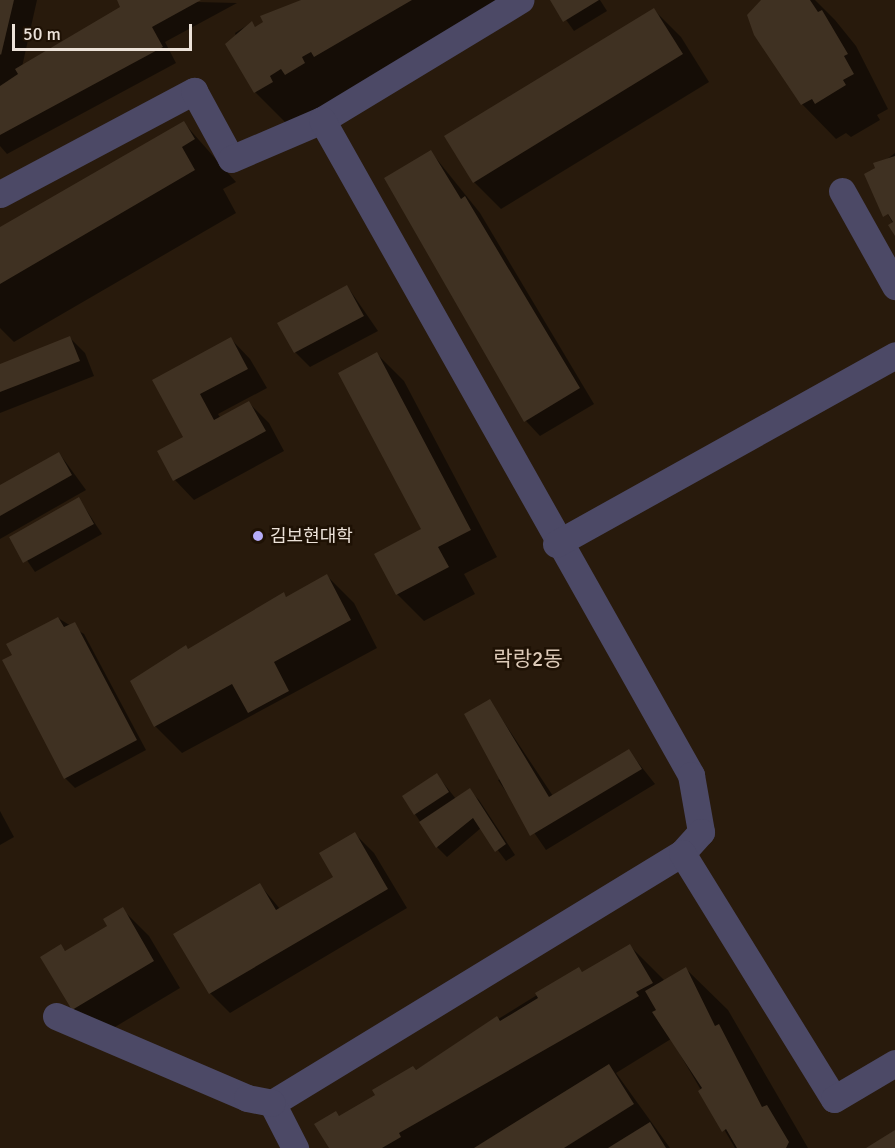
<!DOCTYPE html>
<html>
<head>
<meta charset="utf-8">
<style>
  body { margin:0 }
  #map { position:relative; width:895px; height:1148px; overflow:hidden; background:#281a0c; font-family:Signika,"Noto Sans KR",sans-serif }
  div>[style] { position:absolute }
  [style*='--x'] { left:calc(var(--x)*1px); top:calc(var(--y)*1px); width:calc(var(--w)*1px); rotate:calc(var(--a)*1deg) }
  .shadow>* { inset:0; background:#0007 }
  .building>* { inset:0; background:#3f3122 }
  .minor>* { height:27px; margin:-13.5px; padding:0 13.5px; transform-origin:13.5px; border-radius:13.5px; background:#4c4966 }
  .dots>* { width:16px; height:16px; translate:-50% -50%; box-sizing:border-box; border:3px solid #1e1104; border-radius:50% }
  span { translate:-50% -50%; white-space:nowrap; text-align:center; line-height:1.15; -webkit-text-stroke:5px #1e1104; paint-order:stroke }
  .poi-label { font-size:18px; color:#ece2d9 }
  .left { translate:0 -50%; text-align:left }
  .quarter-label { font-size:21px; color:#decbb9 }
  .scale { position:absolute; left:12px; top:24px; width:180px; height:27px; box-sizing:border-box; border:3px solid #ece2d9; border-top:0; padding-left:8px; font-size:18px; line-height:21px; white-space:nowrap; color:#ece2d9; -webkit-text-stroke:4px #1e1104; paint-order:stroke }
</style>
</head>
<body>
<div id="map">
  <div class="shadow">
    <div style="clip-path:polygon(0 0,37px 0,22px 67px,123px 8px,118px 0,237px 3px,165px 42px,176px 63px,7px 154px,0 146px)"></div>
    <div style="clip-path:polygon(302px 0,509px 0,297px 134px,255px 92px,235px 33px,251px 23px,256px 28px)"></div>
    <div style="clip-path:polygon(552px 0,600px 0,607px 11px,574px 31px)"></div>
    <div style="clip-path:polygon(770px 0,815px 0,835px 20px,856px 46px,888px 109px,877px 115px,880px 120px,851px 137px,846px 133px,836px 139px,802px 104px,749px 15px)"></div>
    <div style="clip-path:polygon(654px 10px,681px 37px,709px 82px,501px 209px,474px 182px)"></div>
    <div style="clip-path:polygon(184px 123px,236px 182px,223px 189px,236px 213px,14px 342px,0 328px,0 229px)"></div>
    <div style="clip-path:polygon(431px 152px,480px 213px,594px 404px,540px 436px,526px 421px)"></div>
    <div style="clip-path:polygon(895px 153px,895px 227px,866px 175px)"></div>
    <div style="clip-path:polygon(347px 286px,378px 331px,310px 367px,295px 352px)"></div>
    <div style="clip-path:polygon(70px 338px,85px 353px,94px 376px,0 413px,0 365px)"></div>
    <div style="clip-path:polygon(231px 339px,250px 359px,267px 388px,218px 414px,221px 419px,249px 403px,269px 423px,284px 451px,194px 500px,175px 480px,159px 452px,185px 438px,154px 380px)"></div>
    <div style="clip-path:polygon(377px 354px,404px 381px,497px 557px,464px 574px,475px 594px,424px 621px,397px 594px,423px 529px)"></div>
    <div style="clip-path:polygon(59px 453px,86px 490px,0 539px,0 487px)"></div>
    <div style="clip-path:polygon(79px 499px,102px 534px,35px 572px,11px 537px)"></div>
    <div style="clip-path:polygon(327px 576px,354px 603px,377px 648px,182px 753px,155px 726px,186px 647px,189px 650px,284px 594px,287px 598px)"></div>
    <div style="clip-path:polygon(58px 618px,84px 634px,146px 750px,75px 788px,65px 778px,14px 656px)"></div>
    <div style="clip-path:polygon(490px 701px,553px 796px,629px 751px,655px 784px,546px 850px,498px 780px,504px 777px)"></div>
    <div style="clip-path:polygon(437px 775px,456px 799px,469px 790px,479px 800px,515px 855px,506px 861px,481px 828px,447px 857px,437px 847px,415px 814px)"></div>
    <div style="clip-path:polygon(0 811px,14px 837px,0 845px)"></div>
    <div style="clip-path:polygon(355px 834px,374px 853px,407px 908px,230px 1013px,210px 993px,260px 885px,280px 909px,335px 877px)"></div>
    <div style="clip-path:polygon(122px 909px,149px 936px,180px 988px,100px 1036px,73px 1009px,61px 946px,66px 952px,109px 927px)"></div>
    <div style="clip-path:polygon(630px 946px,665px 981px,686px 969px,728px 1010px,808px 1148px,735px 1148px,671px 1039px,616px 1073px,670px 1148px,330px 1148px,336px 1113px,340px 1117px,579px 969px,583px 973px)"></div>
  </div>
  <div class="building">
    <div style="clip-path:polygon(0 0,14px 0,1px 55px,0 54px)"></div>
    <div style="clip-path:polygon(117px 0,201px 0,152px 27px,163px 47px,0 135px,0 86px,18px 74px,15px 69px,120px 7px)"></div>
    <div style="clip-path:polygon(301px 0,412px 0,314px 57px,311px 52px,302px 57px,305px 63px,285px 75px,281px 69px,270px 76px,273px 82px,254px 93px,225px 44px,252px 21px,255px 27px,263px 22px,260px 16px)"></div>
    <div style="clip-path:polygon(550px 0,599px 0,563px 22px)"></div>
    <div style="clip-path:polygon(761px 0,810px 0,818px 12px,822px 10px,848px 54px,844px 56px,854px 74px,843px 80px,846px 85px,815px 104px,812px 99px,801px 105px,754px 35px,747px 15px)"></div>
    <div style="clip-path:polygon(654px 8px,683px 54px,473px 183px,444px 136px)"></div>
    <div style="clip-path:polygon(184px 121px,195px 139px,182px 147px,195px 170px,0 284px,0 227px)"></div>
    <div style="clip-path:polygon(431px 150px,461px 199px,465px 196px,580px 388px,524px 422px,384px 178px)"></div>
    <div style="clip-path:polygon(895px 156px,895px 236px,888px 225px,893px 222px,888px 214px,883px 217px,864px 174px,875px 168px,873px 163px)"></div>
    <div style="clip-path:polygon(347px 285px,364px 316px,294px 353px,277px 323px)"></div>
    <div style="clip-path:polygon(70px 336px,80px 361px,0 392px,0 364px)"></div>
    <div style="clip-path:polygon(231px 337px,248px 369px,200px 394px,214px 420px,249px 401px,266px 431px,173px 481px,157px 451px,183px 437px,152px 380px)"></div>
    <div style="clip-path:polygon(377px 352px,471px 530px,438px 547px,449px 567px,396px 595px,374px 554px,421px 529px,338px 373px)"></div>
    <div style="clip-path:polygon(59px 452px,72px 475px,0 516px,0 485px)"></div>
    <div style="clip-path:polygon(79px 497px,94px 524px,23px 563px,9px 537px)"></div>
    <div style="clip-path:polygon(327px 574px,351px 620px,274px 662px,289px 691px,248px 713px,232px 684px,154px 727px,130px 681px,186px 645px,188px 649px,284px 592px,286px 597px)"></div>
    <div style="clip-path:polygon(58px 617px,64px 627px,75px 622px,137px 740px,64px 779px,2px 660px,12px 655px,6px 644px)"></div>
    <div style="clip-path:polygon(490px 699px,549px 797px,629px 749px,642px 769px,530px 836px,464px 714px)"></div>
    <div style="clip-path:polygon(437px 773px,449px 792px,414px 815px,402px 796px)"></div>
    <div style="clip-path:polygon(470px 788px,506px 844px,495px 852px,473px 818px,436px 848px,419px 822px)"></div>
    <div style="clip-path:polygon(355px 832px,388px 889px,209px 994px,173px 934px,260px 883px,276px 910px,333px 877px,319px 853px)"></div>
    <div style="clip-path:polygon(123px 907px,154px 961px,72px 1010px,40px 957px,61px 944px,65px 951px,107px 926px,103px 919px)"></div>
    <div style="clip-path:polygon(630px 944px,653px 983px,636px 992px,639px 996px,399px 1133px,401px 1137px,382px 1148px,329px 1148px,314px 1124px,336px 1111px,339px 1116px,375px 1095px,372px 1090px,413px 1066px,416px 1070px,497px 1016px,500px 1021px,538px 998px,535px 993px,579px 967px,582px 972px)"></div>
    <div style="clip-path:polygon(686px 967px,715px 1026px,719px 1024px,762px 1107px,767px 1105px,789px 1142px,786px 1148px,737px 1148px,726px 1129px,722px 1132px,698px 1091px,702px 1088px,652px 1012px,656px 1010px,645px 991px)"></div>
    <div style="clip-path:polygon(609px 1064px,634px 1104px,564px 1148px,474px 1148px)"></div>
    <div style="clip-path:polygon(650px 1122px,666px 1148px,608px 1148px)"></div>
    <div style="clip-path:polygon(895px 1130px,895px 1148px,866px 1148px)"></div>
  </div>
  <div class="minor">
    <div style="--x:322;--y:120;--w:232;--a:-31.2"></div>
    <div style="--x:842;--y:191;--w:109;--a:60.8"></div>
    <div style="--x:0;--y:194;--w:220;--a:-28"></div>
    <div style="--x:194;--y:91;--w:77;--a:61.4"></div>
    <div style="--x:231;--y:159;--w:99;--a:-23.2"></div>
    <div style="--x:322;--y:120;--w:752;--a:60.6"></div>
    <div style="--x:691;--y:775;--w:58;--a:80"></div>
    <div style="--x:701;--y:832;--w:28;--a:132"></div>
    <div style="--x:682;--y:853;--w:480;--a:148.6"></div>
    <div style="--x:272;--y:1103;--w:51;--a:62.9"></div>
    <div style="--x:556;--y:544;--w:388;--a:-29.1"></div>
    <div style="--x:682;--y:853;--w:289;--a:58.3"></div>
    <div style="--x:834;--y:1099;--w:71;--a:-30.5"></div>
    <div style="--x:56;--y:1016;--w:208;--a:23.2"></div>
    <div style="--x:247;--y:1098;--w:25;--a:11"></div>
  </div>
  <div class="dots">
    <div style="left:258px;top:536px;background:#b5acf8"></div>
  </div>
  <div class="poi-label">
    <span class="left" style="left:270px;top:536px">김보현대학</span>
  </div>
  <div class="quarter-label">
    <span style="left:528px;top:659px">락랑2동</span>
  </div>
  <div class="scale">50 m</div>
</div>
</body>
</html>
